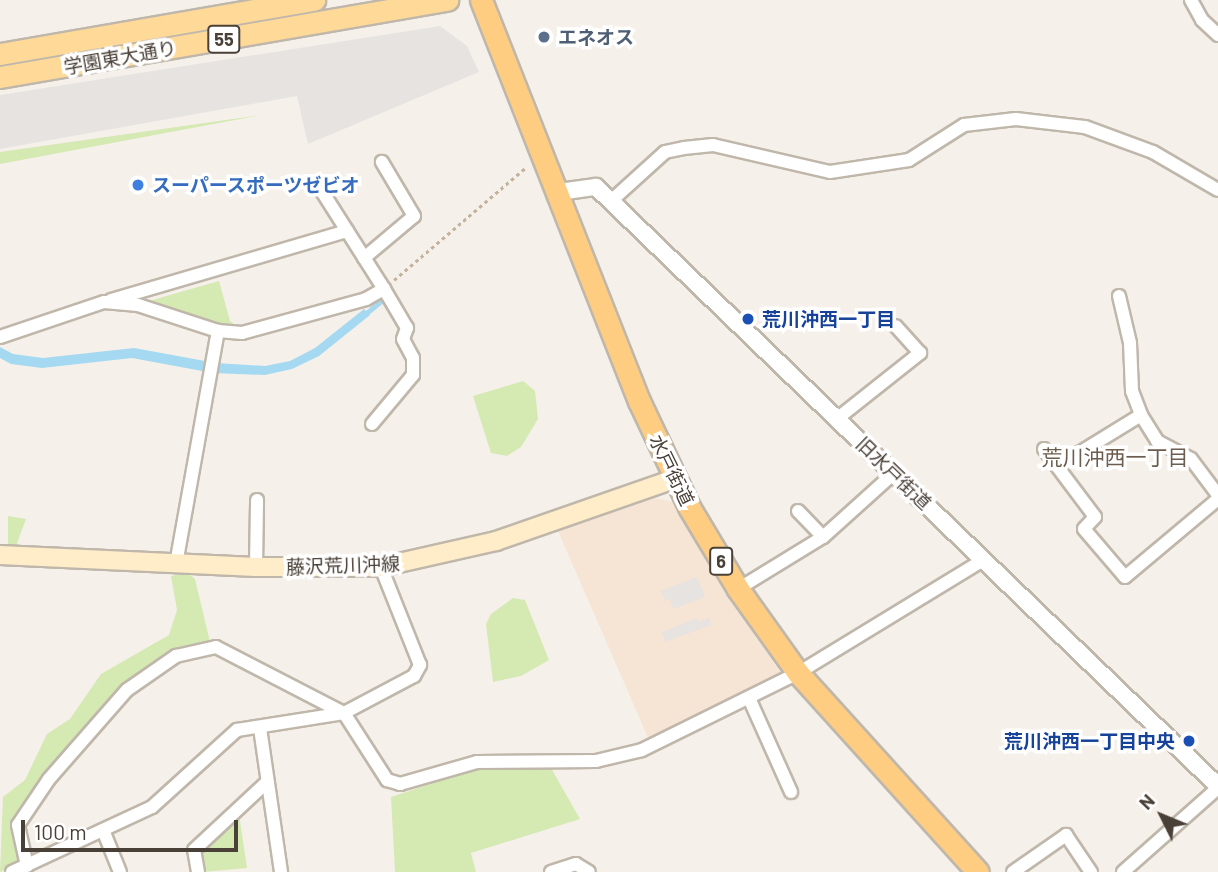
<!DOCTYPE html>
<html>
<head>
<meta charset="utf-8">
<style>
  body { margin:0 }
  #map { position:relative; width:1218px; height:872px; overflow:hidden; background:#f5f0e9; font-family:Barlow,"Noto Sans JP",sans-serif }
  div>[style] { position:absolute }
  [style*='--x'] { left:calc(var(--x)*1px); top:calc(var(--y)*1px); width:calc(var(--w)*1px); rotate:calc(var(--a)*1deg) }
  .commercial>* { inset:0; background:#f6e5d4 }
  .green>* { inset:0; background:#d5e9b2 }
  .parking>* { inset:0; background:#e6e3e1 }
  .water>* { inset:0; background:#a5d9f2 }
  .stream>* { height:4.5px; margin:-2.25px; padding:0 2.25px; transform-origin:2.25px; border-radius:2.25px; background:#a5d9f2 }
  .path>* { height:2.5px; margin-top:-1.25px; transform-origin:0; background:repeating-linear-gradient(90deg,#c3b29c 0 3.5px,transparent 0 7px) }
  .roads { filter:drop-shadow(2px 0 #c0b7ab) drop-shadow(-2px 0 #c0b7ab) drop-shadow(0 2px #c0b7ab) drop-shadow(0 -2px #c0b7ab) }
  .minor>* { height:12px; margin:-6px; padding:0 6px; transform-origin:6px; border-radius:6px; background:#fff }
  .tertiary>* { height:16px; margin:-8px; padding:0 8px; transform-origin:8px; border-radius:8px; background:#fff }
  .secondary>* { height:18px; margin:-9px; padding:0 9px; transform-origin:9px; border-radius:9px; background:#ffedc9 }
  .primary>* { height:21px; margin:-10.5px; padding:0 10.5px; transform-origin:10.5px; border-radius:10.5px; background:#ffd998 }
  .trunk>* { height:21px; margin:-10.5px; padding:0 10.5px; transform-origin:10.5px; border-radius:10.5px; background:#ffcd81 }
  .dots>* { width:19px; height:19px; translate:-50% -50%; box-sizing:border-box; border:4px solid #fff; border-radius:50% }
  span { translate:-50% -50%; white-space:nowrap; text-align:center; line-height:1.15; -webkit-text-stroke:7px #fff; paint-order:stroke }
  .shield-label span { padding:2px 5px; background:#fff; border:2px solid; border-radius:5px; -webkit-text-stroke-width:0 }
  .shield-label { font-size:18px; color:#494037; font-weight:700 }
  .service-label { font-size:19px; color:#4e5e75; font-weight:700 }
  .left { translate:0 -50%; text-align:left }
  .street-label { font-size:19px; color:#494037 }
  .shop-label { font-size:19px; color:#366cbe; font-weight:700 }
  .transit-label { font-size:19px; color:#164399; font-weight:700 }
  .right { translate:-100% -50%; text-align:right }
  .neighbourhood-label { font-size:21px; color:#6c5d4e }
  .north { position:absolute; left:1127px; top:781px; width:70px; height:70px; -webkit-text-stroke:5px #fff; paint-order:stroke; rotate:313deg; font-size:19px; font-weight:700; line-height:28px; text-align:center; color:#494037 }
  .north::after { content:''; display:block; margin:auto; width:24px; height:32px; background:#494037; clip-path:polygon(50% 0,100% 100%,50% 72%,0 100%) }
  .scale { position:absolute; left:21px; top:820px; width:217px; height:32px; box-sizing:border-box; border:4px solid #494037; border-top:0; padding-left:9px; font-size:21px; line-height:24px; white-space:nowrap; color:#494037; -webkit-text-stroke:5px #fff; paint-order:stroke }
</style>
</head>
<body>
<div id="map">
  <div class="commercial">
    <div style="clip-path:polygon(654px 498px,674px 502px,724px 591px,781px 673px,650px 742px,558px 531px)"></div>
  </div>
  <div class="green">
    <div style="clip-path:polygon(261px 115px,0 164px,0 152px)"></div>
    <div style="clip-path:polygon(219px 281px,230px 321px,241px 329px,142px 303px)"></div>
    <div style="clip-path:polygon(523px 381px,535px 391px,538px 419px,521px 447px,507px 456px,491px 453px,473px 396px)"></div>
    <div style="clip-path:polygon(8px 516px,26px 519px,17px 543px,26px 553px,8px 553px)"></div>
    <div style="clip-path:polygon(188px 573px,195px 579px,210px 642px,160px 661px,14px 823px,23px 864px,0 872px,3px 797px,25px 780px,47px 734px,70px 719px,101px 674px,169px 635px,177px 610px,171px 576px)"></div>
    <div style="clip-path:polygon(513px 598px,525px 600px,549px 660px,521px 676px,493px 682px,486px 624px,491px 614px)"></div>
    <div style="clip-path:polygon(479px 768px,551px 768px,580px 819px,471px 853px,476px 872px,395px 872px,391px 797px)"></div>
    <div style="clip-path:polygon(239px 814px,247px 868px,203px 872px,199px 851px)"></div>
  </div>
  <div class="parking">
    <div style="clip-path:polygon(440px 26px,467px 46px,479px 72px,308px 144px,297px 96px,0 149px,0 95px)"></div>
    <div style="clip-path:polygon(697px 577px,705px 597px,673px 609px,670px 599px,665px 601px,661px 591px)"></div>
    <div style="clip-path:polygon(697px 618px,699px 622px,709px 618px,711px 625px,665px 642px,662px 632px)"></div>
  </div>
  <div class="water">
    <div style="clip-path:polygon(364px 309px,370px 315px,319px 356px,292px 369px,265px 375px,213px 373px,132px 358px,42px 368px,11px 364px,0 358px,0 347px,13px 354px,43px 358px,134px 348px,216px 363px,265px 366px,290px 361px,315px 348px)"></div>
  </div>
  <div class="stream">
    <div style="--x:364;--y:315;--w:21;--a:-39"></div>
  </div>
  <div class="path">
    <div style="--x:394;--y:280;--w:172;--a:-40.5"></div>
  </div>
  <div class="roads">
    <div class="minor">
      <div style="--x:1191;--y:0;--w:23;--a:61"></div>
      <div style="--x:1202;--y:20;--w:22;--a:43"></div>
      <div style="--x:611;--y:201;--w:73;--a:-42.2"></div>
      <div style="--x:665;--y:152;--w:19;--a:-12"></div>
      <div style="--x:684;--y:148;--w:29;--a:-6"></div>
      <div style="--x:713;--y:145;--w:120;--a:13"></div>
      <div style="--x:830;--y:172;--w:80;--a:-8.6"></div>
      <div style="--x:909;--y:160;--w:65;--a:-32.5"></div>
      <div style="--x:964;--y:125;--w:52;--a:-6.6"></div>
      <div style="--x:1016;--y:119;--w:69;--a:6.6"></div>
      <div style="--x:1085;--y:127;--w:72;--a:20.2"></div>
      <div style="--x:1153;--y:152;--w:75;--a:30.3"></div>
      <div style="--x:364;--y:258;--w:65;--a:-40"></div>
      <div style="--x:414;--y:216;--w:63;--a:-120.7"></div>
      <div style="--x:1119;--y:296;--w:48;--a:76.8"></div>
      <div style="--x:1130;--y:343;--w:48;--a:87.6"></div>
      <div style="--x:1132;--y:391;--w:26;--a:69"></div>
      <div style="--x:1141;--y:415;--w:31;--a:58"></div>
      <div style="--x:1157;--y:441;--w:38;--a:28"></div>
      <div style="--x:1191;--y:459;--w:45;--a:53.1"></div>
      <div style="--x:111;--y:300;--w:246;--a:-16.3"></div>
      <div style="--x:0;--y:337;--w:110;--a:-18.6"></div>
      <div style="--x:104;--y:302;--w:34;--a:5"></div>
      <div style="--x:138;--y:305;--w:84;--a:18"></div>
      <div style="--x:218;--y:331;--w:24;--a:5"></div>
      <div style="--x:242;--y:333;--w:129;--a:-15.3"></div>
      <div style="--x:366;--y:299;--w:21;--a:-29"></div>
      <div style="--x:384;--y:289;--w:114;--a:-122.4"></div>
      <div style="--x:838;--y:418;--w:105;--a:-38.4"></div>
      <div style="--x:920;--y:353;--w:36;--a:-132"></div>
      <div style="--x:372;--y:424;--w:64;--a:-50.1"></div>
      <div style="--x:413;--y:375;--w:17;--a:-90"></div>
      <div style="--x:413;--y:358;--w:21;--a:-118"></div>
      <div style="--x:403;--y:339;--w:12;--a:-70"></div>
      <div style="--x:407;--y:328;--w:45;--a:-120.5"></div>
      <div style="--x:1044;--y:449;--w:85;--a:53.1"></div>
      <div style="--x:1095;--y:517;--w:16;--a:133"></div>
      <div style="--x:1084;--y:529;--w:63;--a:49.5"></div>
      <div style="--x:1125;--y:577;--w:121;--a:-40"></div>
      <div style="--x:1071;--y:458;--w:82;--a:-31.6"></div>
      <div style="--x:798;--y:511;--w:36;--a:46"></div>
      <div style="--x:176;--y:564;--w:237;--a:-79.8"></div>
      <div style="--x:256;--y:567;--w:67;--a:-89.1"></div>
      <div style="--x:738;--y:589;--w:100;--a:-31.5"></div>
      <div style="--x:823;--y:537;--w:96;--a:-42"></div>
      <div style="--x:749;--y:698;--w:103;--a:65.9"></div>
      <div style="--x:260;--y:728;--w:146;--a:81.7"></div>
      <div style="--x:103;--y:830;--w:45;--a:68"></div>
      <div style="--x:27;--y:866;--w:42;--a:-102.4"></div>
      <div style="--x:18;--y:825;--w:55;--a:-56"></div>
      <div style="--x:49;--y:779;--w:118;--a:-48.8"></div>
      <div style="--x:127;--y:690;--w:60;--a:-34.8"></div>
      <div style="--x:176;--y:656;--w:41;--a:-12.7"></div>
      <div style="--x:216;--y:647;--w:144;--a:27.3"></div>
      <div style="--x:344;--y:713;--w:79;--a:-27.9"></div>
      <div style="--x:414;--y:676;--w:13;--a:-61"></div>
      <div style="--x:420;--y:665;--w:105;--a:-111.7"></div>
      <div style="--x:12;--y:872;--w:154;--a:-24.9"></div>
      <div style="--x:152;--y:807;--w:115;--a:-42.2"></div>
      <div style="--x:237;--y:730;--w:108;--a:-9"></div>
      <div style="--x:344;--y:713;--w:80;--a:57.3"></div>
      <div style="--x:387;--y:780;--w:14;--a:17"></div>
      <div style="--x:400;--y:784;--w:80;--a:-15.9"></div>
      <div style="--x:477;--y:762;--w:119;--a:-0.5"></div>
      <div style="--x:596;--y:761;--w:47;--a:-13.4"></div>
      <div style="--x:642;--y:750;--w:174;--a:-26.3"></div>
      <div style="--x:798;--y:673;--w:217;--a:-31.4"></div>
      <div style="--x:198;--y:872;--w:22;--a:-100"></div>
      <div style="--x:194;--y:850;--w:100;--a:-43"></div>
      <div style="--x:551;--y:872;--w:26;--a:-18"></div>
      <div style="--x:576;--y:864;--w:15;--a:32"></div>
      <div style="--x:1013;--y:872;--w:65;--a:-34.9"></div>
      <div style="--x:1066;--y:835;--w:45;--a:56"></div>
      <div style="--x:1123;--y:872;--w:127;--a:-41.5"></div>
    </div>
    <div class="tertiary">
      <div style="--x:559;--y:192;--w:37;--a:-8"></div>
      <div style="--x:596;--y:187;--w:864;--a:43.92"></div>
    </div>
    <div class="secondary">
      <div style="--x:0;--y:555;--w:256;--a:2.7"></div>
      <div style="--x:256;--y:567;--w:125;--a:0"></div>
      <div style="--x:381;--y:567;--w:118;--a:-12.7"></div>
      <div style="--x:496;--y:541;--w:188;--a:-19.2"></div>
    </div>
    <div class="primary">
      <div style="--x:0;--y:54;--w:319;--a:-9.8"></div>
      <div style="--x:0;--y:77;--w:454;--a:-9.8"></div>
    </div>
    <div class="trunk">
      <div style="--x:481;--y:0;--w:431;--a:68.5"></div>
      <div style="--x:639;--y:401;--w:117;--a:64.7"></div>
      <div style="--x:689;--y:507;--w:96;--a:59.1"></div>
      <div style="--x:738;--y:589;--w:103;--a:54.5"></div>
      <div style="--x:798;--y:673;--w:268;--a:47.9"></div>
    </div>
  </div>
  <div class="dots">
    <div style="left:544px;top:37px;background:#5c6f8a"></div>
    <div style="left:138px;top:185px;background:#3f7fe0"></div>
    <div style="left:748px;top:319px;background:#1a4fb4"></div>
    <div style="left:1189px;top:741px;background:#1a4fb4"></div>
  </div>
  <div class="shield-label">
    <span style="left:224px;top:39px">55</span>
    <span style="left:721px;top:561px">6</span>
  </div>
  <div class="service-label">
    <span class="left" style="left:558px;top:37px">エネオス</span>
  </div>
  <div class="street-label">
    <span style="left:120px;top:57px;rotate:-10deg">学園東大通り</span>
    <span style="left:672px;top:470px;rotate:64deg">水戸街道</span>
    <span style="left:894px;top:473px;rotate:44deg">旧水戸街道</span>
    <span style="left:343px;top:565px;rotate:-2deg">藤沢荒川沖線</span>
  </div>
  <div class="shop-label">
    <span class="left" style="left:152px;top:185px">スーパースポーツゼビオ</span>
  </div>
  <div class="transit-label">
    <span class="left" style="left:762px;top:319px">荒川沖西一丁目</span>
    <span class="right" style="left:1175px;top:741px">荒川沖西一丁目中央</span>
  </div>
  <div class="neighbourhood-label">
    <span style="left:1115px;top:457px">荒川沖西一丁目</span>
  </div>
  <div class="north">N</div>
  <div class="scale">100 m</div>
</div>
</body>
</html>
